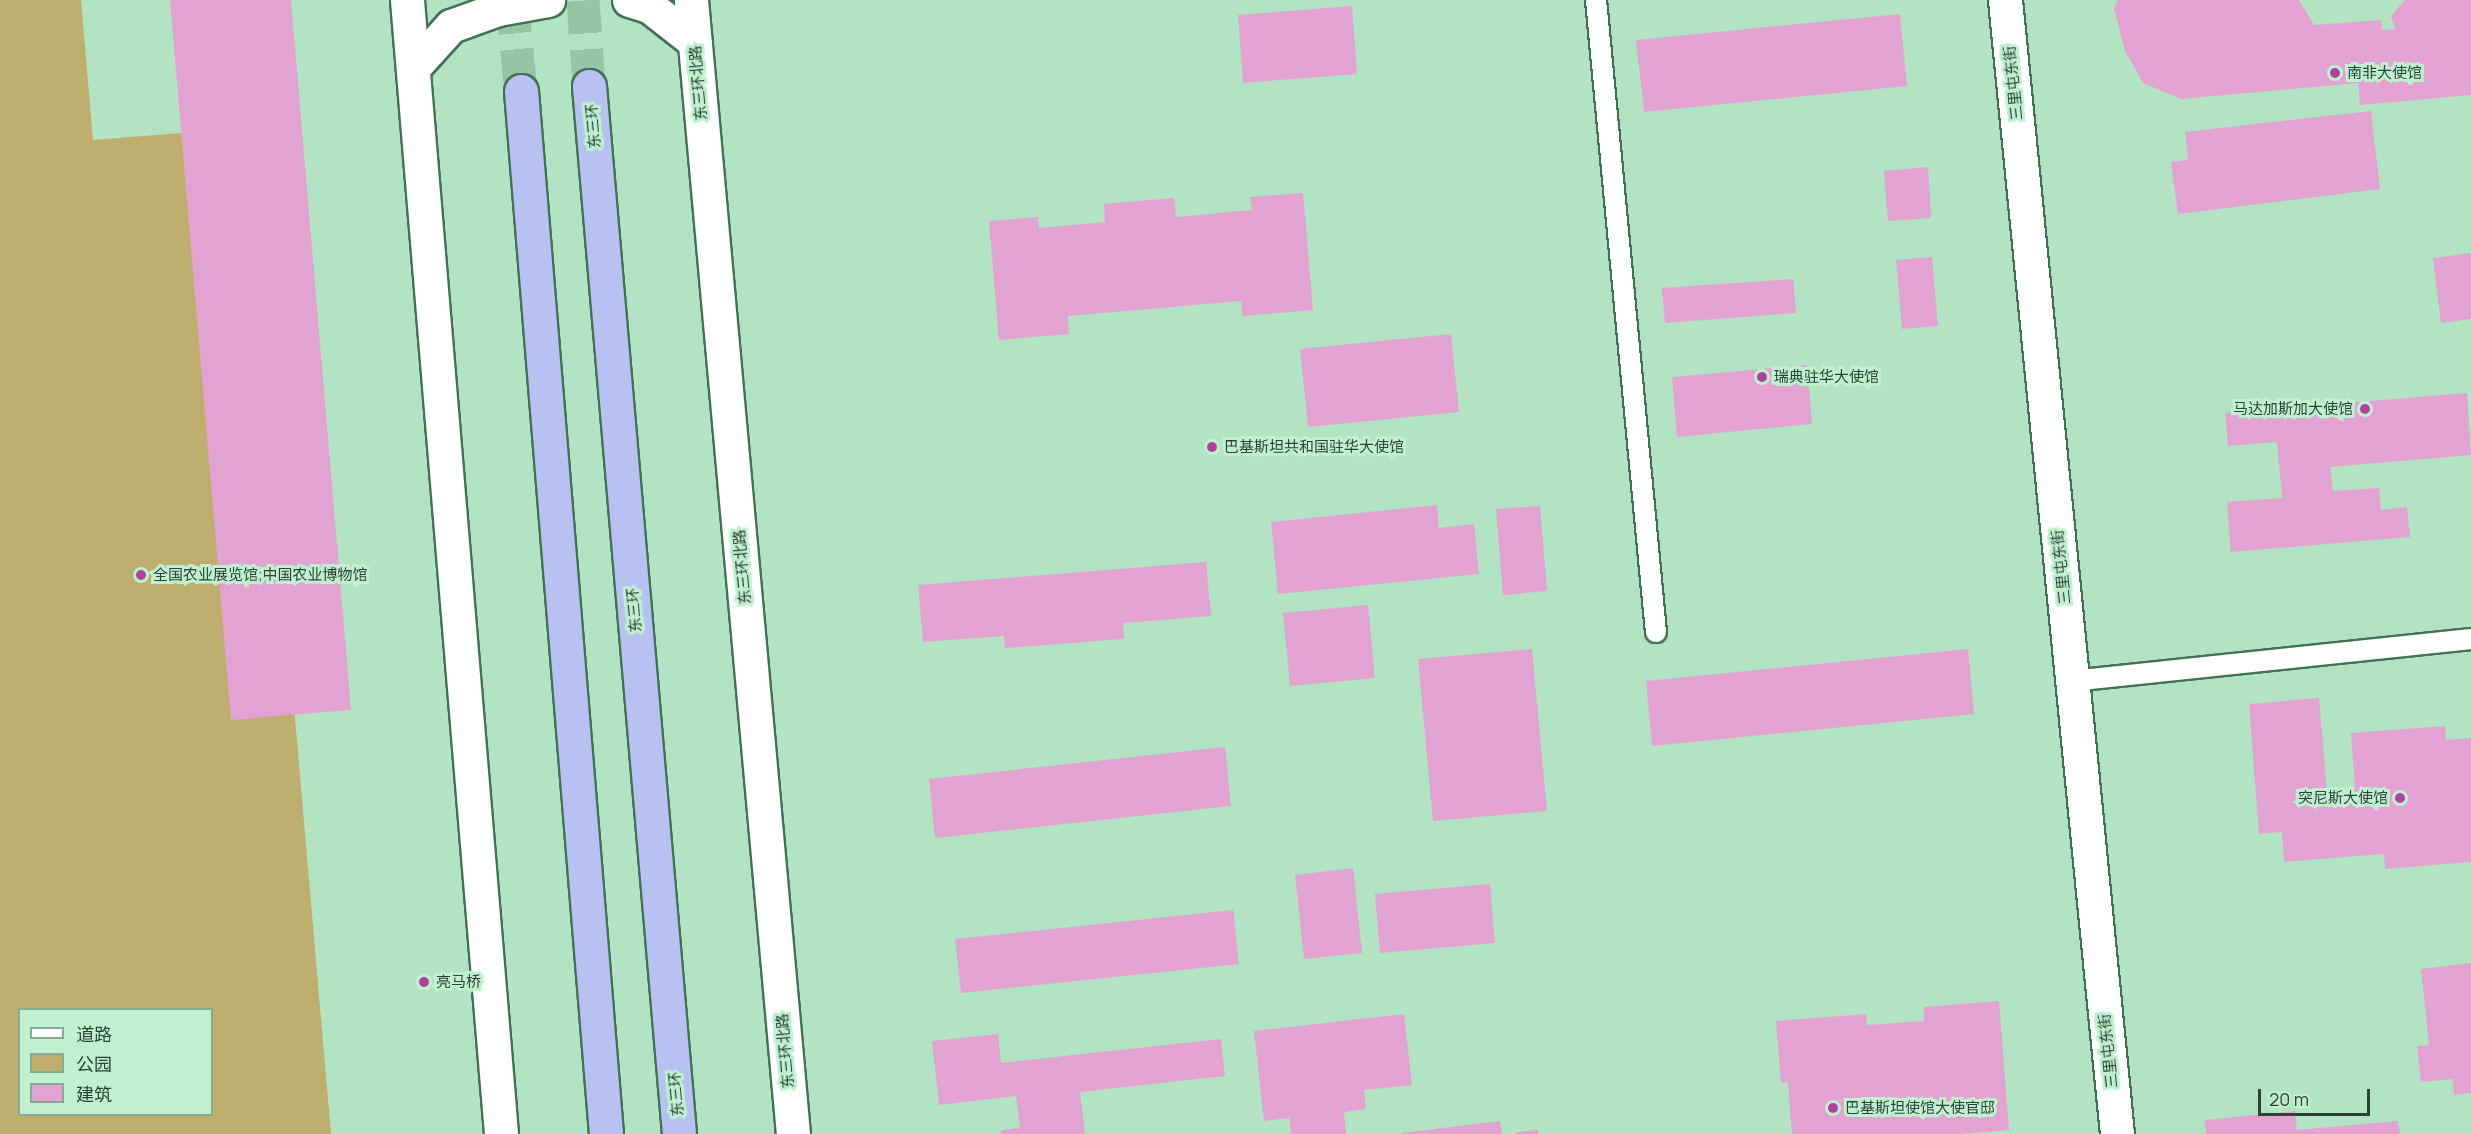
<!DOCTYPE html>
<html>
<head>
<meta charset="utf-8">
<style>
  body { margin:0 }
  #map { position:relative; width:2471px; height:1134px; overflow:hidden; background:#b2e4c3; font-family:Manrope,"Noto Sans SC",sans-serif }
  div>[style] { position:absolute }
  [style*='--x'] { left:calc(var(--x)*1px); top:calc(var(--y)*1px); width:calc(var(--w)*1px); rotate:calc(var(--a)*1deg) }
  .green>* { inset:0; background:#bfaf6f }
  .building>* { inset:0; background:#e2a2d2 }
  .highway-tunnel>* { height:33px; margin-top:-16.5px; transform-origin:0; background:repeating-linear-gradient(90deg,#97c3a6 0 33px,transparent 0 49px) }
  .roads { filter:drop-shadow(2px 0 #437155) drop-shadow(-2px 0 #437155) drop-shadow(0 2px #437155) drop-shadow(0 -2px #437155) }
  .lane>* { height:20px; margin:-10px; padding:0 10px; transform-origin:10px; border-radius:10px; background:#fff }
  .street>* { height:33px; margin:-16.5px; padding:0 16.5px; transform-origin:16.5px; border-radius:16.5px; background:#fff }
  .secondary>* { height:33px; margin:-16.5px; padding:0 16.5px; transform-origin:16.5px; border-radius:16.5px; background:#fff }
  .highway>* { height:33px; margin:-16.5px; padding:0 16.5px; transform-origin:16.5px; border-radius:16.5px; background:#b7c1f2 }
  .dots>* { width:16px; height:16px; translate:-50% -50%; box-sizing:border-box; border:3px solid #bff1d0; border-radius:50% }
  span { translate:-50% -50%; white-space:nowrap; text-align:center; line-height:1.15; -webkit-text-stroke:6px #bff1d0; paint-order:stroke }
  .poi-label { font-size:15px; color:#2d4134 }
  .left { translate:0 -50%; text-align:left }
  .right { translate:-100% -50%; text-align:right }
  .street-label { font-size:15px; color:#2d4134 }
  .legend { position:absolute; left:18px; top:1008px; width:195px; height:108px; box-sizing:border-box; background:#bff1d0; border:2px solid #85ab92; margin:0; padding:8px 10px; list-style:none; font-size:18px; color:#2d4134 }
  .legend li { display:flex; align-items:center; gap:12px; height:30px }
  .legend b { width:30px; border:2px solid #85ab92 }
  .scale { position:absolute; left:2258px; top:1089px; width:112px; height:27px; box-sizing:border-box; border:3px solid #2d4134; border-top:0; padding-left:8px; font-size:18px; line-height:21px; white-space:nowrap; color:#2d4134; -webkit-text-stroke:4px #bff1d0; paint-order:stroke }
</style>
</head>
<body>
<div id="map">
  <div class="green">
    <div style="clip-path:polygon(evenodd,0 0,81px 0,93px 140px,244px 128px,331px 1134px,0 1134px,0 0,20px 1010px,212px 1010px,212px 1114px,20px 1114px,20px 1010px)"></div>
  </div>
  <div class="building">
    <div style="clip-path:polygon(170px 0,291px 0,351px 710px,231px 720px)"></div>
    <div style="clip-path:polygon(2118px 0,2299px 0,2314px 25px,2381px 20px,2382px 30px,2395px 29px,2391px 16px,2405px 0,2471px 0,2471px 95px,2360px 105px,2358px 83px,2181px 99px,2143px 83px,2125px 51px,2114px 9px)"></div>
    <div style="clip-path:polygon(1352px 6px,1357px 74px,1243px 83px,1238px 15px)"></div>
    <div style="clip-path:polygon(1900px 14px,1907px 86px,1644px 112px,1636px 40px)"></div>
    <div style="clip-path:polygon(2371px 111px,2380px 189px,2178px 214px,2171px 162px,2188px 160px,2185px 132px)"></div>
    <div style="clip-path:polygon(1928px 167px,1931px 218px,1888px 221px,1884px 171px)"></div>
    <div style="clip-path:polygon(1303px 193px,1313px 310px,1242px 316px,1241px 301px,1068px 316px,1069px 334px,999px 340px,989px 221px,1038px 217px,1039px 228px,1105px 222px,1104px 204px,1174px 198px,1176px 217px,1252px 210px,1250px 197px)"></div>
    <div style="clip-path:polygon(2471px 253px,2471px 319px,2441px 323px,2433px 258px)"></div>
    <div style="clip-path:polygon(1932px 257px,1938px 326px,1902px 329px,1896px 260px)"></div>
    <div style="clip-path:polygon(1793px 279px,1796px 313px,1665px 323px,1662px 288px)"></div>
    <div style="clip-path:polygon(1451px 334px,1459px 412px,1308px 427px,1300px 349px)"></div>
    <div style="clip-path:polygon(1807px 365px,1812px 424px,1677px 437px,1672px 377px)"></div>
    <div style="clip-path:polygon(2467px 393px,2471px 455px,2330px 467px,2333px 491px,2379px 488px,2381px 510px,2407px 507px,2410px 537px,2231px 552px,2227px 502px,2282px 498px,2277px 442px,2228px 446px,2225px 413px)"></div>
    <div style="clip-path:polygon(1437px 505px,1439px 528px,1474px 524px,1479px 574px,1278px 594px,1271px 522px)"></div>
    <div style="clip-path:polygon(1540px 506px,1547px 591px,1503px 595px,1496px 509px)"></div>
    <div style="clip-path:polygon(1206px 562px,1211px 616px,1123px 623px,1124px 639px,1005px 648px,1004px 636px,923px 642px,918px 585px)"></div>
    <div style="clip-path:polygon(1368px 605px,1375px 678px,1290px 686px,1283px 613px)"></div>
    <div style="clip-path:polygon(1532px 649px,1547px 811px,1433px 821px,1418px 659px)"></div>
    <div style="clip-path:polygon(1968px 649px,1974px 714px,1652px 746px,1646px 681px)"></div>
    <div style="clip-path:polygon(2319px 698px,2327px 791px,2355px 789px,2351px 733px,2445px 726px,2446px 740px,2471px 738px,2471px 862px,2385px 869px,2384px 854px,2284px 862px,2282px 832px,2259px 834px,2249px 704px)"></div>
    <div style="clip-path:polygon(1225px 747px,1231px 806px,935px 838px,929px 779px)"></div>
    <div style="clip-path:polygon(1353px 868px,1362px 953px,1304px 959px,1295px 875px)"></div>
    <div style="clip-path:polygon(1490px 884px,1495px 943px,1380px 953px,1375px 894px)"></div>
    <div style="clip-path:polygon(1233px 910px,1239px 964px,961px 993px,955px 939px)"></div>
    <div style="clip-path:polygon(2471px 963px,2471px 1093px,2454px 1095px,2453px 1079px,2421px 1082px,2417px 1046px,2429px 1045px,2421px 969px)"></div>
    <div style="clip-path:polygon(1999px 1001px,2009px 1130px,1960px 1134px,1792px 1134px,1788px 1082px,1781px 1083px,1776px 1021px,1866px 1014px,1867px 1025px,1924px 1021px,1924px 1007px)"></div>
    <div style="clip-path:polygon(1404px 1014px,1412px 1085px,1364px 1090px,1366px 1109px,1344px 1112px,1346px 1134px,1291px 1134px,1289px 1118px,1264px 1121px,1254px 1031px)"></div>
    <div style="clip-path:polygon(998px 1034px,1001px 1063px,1221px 1039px,1225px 1076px,1080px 1092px,1085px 1134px,1001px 1134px,1001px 1130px,1020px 1128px,1016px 1096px,939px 1105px,932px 1041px)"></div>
    <div style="clip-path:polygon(2295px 1111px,2297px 1130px,2398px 1121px,2400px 1134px,2206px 1134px,2205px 1120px)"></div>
    <div style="clip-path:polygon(1500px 1121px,1502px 1134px,1401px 1134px,1401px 1133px)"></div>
    <div style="clip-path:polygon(1538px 1130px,1538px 1134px,1517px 1134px,1517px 1132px)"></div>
  </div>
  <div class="highway-tunnel">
    <div style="--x:512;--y:0;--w:91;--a:84.4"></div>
    <div style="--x:583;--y:0;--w:86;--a:86"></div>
  </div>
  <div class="roads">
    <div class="lane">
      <div style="--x:1596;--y:0;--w:635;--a:84.58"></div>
      <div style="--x:2072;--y:681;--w:401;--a:-6"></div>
    </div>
    <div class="street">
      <div style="--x:2005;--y:0;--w:1140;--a:84.36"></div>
    </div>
    <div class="secondary">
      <div style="--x:407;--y:0;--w:1138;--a:85.26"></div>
      <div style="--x:629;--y:0;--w:21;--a:17"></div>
      <div style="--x:649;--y:6;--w:58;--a:38"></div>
      <div style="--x:691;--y:0;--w:1139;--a:84.86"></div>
      <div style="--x:413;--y:68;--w:57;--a:-47.9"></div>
      <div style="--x:451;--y:26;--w:50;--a:-19.9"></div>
      <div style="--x:498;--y:9;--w:51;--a:-10.2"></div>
    </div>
    <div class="highway">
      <div style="--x:589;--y:86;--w:1052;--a:85.09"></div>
      <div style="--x:521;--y:91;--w:1046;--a:85.34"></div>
    </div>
  </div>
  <div class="dots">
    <div style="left:2335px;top:73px;background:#b2419d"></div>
    <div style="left:1762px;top:377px;background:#b2419d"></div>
    <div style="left:2365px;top:409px;background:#b2419d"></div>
    <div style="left:1212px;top:447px;background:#b2419d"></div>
    <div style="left:141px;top:575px;background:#b2419d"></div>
    <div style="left:2400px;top:798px;background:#b2419d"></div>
    <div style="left:424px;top:982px;background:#b2419d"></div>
    <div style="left:1833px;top:1108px;background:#b2419d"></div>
  </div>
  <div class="poi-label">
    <span class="left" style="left:2347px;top:73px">南非大使馆</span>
    <span class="left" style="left:1774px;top:377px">瑞典驻华大使馆</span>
    <span class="right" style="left:2353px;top:409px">马达加斯加大使馆</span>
    <span class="left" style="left:1224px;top:447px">巴基斯坦共和国驻华大使馆</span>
    <span class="left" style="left:153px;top:575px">全国农业展览馆;中国农业博物馆</span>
    <span class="right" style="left:2388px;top:798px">突尼斯大使馆</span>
    <span class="left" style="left:436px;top:982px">亮马桥</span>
    <span class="left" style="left:1845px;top:1108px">巴基斯坦使馆大使官邸</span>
  </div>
  <div class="street-label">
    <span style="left:698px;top:83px;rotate:-95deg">东三环北路</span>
    <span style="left:2013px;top:83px;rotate:-96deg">三里屯东街</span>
    <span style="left:593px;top:126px;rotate:-95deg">东三环</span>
    <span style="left:742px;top:567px;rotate:-95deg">东三环北路</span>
    <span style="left:2061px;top:567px;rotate:-96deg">三里屯东街</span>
    <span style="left:634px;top:610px;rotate:-95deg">东三环</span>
    <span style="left:785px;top:1051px;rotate:-95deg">东三环北路</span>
    <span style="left:2108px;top:1051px;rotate:-96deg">三里屯东街</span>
    <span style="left:676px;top:1094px;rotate:-95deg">东三环</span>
  </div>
  <ul class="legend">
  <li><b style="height:8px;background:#fff"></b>道路</li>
  <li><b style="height:16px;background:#bfaf6f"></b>公园</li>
  <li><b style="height:16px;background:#e2a2d2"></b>建筑</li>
  </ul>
  <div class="scale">20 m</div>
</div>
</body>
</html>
